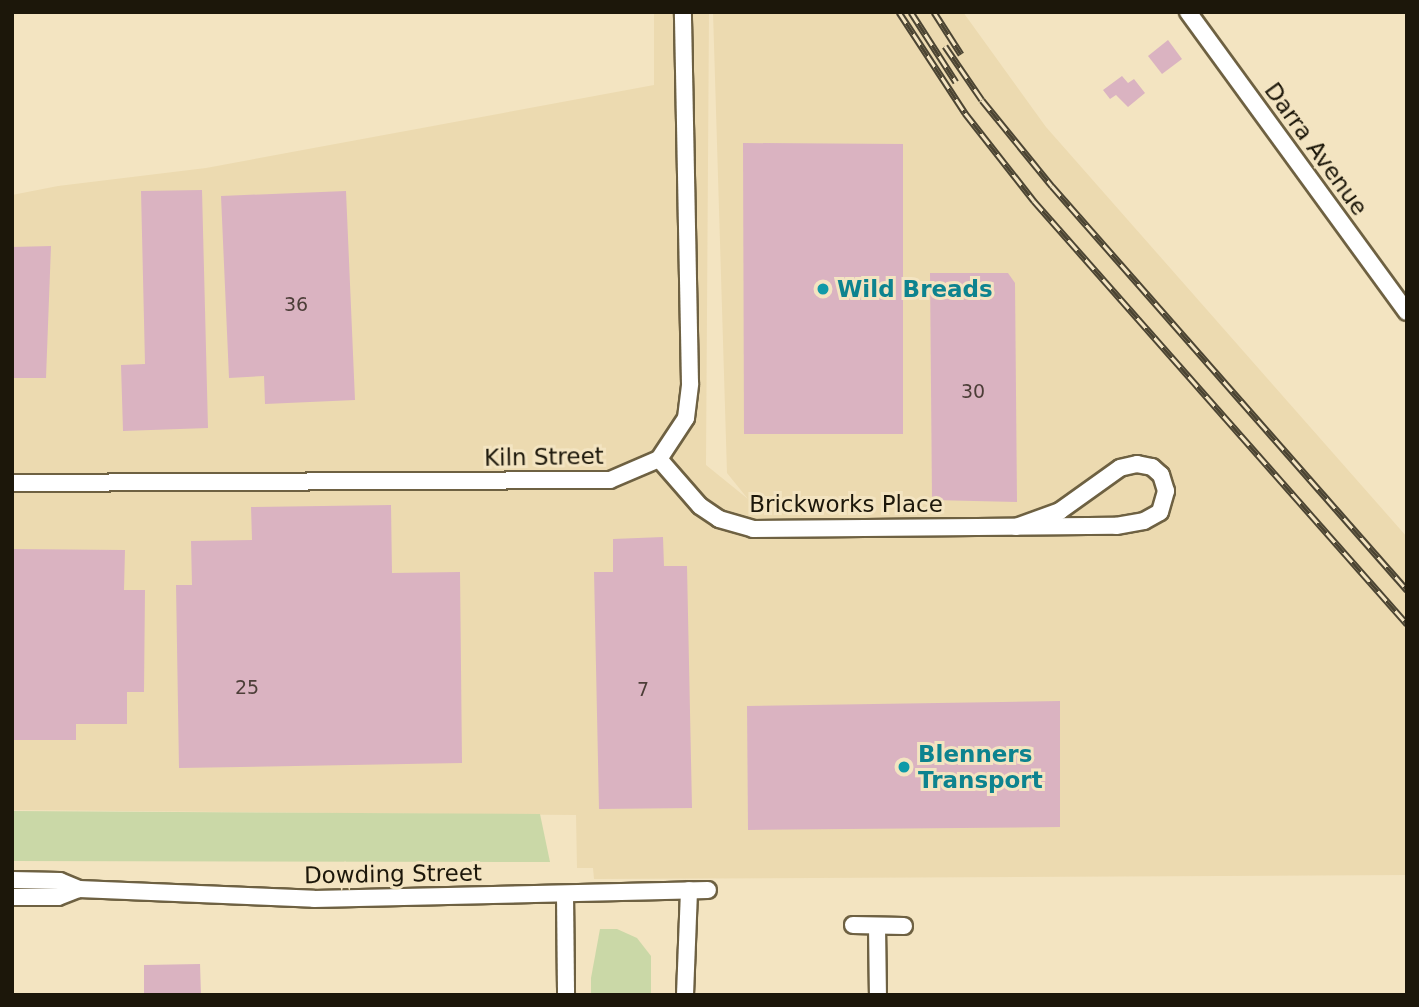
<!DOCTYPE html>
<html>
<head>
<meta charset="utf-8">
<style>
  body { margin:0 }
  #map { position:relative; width:1419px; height:1007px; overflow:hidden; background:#f3e4c1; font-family:"DejaVu Sans",sans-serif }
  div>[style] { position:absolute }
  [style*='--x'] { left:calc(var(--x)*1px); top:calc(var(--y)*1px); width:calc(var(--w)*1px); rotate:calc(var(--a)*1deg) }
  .built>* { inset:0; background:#ecdab0 }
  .green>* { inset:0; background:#cad8a7 }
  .building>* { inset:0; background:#dab3c1 }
  .roads { filter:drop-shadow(2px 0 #6e6142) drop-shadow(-2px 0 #6e6142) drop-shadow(0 2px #6e6142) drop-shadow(0 -2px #6e6142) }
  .minor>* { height:16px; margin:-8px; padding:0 8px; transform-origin:8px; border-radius:8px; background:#fff }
  .rail>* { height:7px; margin-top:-3.5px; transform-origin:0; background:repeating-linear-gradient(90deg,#f3e4c1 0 13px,#4c4533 0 26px); box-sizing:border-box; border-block:2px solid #4c4533 }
  .dots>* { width:19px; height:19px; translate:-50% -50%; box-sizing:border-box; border:4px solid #f3e4c1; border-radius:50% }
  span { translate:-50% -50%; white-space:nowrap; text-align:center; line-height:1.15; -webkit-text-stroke:6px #f3e4c1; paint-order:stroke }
  .number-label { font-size:19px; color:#4c3e38 }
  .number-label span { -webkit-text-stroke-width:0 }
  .street-label { font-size:23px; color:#1c170a }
  .culture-label { font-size:23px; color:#0d838f; font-weight:700 }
  .left { translate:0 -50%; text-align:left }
  .frame { position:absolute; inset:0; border:14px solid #1c170a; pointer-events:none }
</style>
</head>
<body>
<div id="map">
  <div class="built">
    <div style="clip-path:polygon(654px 12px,709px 12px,706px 465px,748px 499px,727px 473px,713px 12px,963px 12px,1046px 127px,1407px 537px,1407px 875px,594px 879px,593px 868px,577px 868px,576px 815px,12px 810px,12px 195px,58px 186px,206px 168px,654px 85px)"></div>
  </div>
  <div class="green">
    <div style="clip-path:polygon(12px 811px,540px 814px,550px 862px,12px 861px)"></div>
    <div style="clip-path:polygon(600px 929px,617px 929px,637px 938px,651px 956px,651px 995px,591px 995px,591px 978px)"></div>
  </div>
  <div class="building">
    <div style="clip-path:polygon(1168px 40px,1182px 59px,1162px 74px,1148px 56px)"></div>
    <div style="clip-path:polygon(1122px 76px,1128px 83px,1134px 79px,1145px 93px,1128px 107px,1116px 95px,1110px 99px,1103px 90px)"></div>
    <div style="clip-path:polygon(743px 143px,903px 144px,903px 434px,744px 434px)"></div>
    <div style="clip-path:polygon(202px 190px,208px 428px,123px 431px,121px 365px,145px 364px,141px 191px)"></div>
    <div style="clip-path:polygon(346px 191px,355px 400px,265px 404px,264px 376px,229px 378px,221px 196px)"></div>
    <div style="clip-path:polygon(51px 246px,46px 378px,12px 378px,12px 247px)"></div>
    <div style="clip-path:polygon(930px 273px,1008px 273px,1015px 283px,1017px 502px,932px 500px)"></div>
    <div style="clip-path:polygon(391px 505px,392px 573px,460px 572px,462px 763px,179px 768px,176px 585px,192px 585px,191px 541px,252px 540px,251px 507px)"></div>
    <div style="clip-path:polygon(663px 537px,664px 566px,687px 566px,692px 808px,599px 809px,594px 572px,613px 572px,613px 539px)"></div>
    <div style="clip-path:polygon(12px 549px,125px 550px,124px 590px,145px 590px,144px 692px,127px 692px,127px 724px,76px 724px,76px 740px,12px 740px)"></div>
    <div style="clip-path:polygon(1060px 701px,1060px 827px,748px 830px,747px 706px)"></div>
    <div style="clip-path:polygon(200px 964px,201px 995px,144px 995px,144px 965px)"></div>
  </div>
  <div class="roads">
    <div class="minor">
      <div style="--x:1188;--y:12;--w:371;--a:53.9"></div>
      <div style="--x:659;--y:459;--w:62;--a:48.9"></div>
      <div style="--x:700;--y:506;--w:23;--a:34"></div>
      <div style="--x:719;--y:519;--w:35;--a:16"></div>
      <div style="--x:753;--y:529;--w:363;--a:-0.5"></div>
      <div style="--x:1116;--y:526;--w:28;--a:-10"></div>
      <div style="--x:1144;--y:521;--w:18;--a:-29"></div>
      <div style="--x:1160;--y:512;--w:22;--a:-74"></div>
      <div style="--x:1166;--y:491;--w:17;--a:-107"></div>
      <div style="--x:1161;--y:475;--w:12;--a:-138"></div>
      <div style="--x:1152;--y:467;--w:15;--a:-169"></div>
      <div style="--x:1137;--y:464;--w:17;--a:167"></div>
      <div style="--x:1120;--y:468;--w:74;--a:144.4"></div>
      <div style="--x:1060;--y:511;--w:47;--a:160"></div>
      <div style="--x:12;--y:483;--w:598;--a:-0.29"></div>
      <div style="--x:610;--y:480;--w:53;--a:-23.2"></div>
      <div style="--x:659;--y:459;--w:49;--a:-56.6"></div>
      <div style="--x:686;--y:418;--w:35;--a:-83"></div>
      <div style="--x:690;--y:383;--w:371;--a:-91.1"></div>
      <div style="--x:12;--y:880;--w:48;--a:1.2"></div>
      <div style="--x:60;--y:881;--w:21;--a:23"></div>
      <div style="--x:79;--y:889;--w:235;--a:2.4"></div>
      <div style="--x:314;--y:899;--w:394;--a:-1.3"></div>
      <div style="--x:565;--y:894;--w:101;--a:89.4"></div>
      <div style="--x:12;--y:897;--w:46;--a:0"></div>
      <div style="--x:58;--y:897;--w:22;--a:-21"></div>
      <div style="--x:853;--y:925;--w:51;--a:1.1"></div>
      <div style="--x:877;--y:926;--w:69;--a:89.2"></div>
      <div style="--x:685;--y:995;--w:105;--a:-87.8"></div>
    </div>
  </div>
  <div class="rail">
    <div style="--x:899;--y:12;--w:121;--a:56.8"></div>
    <div style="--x:965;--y:113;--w:112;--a:51.9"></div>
    <div style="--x:1034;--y:201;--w:564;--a:48.59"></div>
    <div style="--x:911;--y:12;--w:83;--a:57.3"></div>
    <div style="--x:934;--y:12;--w:50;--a:57.3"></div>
    <div style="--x:945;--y:46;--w:65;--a:55.6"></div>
    <div style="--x:982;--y:100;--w:111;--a:50.9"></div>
    <div style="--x:1052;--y:186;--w:538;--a:48.69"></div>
  </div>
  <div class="dots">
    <div style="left:823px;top:289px;background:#0f9aa8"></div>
    <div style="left:904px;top:767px;background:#0f9aa8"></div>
  </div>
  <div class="number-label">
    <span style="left:296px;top:305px">36</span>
    <span style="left:973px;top:392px">30</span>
    <span style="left:247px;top:688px">25</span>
    <span style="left:643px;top:690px">7</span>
  </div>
  <div class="street-label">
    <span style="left:1316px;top:149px;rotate:54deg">Darra Avenue</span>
    <span style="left:544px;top:457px;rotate:-1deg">Kiln Street</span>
    <span style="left:846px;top:504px">Brickworks Place</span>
    <span style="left:393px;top:874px;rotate:-1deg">Dowding Street</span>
  </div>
  <div class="culture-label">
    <span class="left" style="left:837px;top:289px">Wild Breads</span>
    <span class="left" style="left:918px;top:767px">Blenners<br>Transport</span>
  </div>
  <div class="frame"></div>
</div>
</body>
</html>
